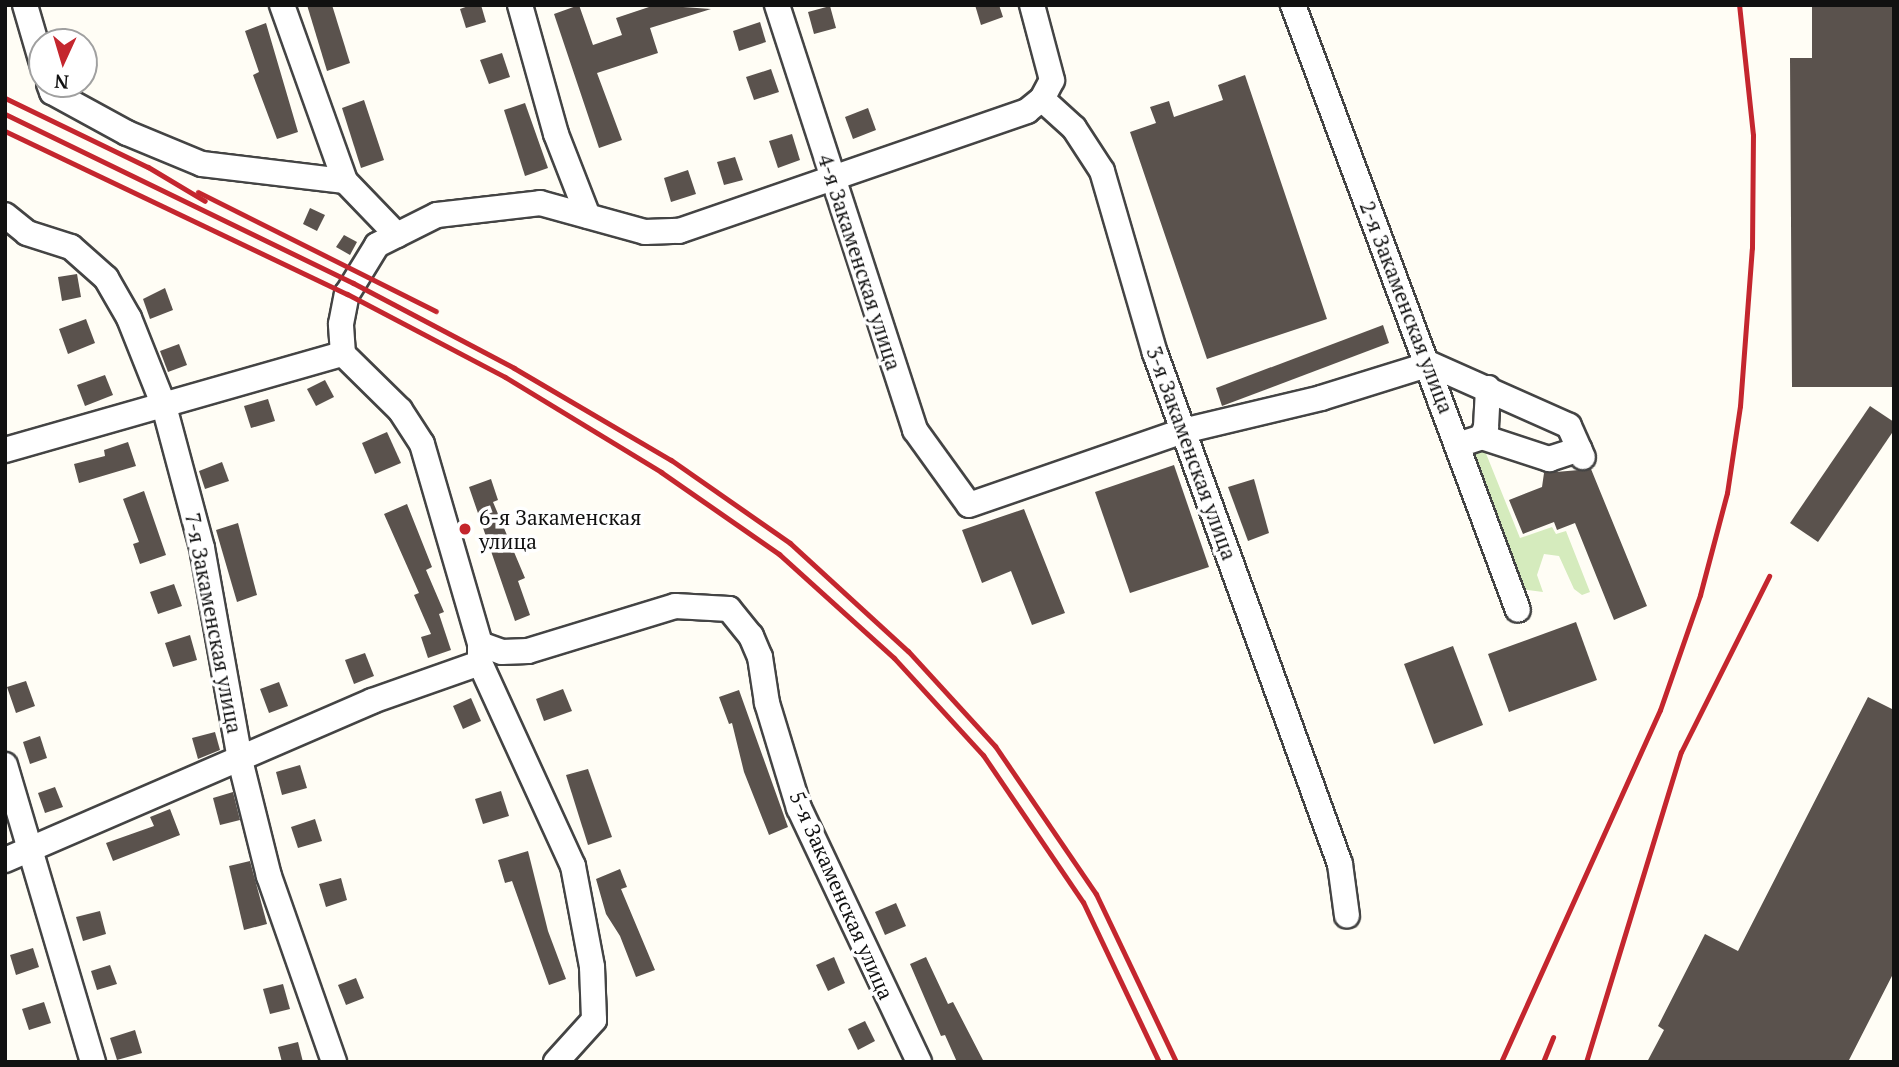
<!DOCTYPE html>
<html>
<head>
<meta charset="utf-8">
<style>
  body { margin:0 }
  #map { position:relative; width:1899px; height:1067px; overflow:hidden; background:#fffdf5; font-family:"PT Serif",serif }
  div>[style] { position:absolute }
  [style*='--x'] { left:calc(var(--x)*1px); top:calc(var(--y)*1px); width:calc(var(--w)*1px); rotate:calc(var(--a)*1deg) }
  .green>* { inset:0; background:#d5ebbd }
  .building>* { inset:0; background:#5a524d }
  .roads { filter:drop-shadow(2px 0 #444) drop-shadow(-2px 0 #444) drop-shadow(0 2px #444) drop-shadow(0 -2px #444) }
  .minor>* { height:24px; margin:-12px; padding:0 12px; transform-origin:12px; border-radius:12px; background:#fff }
  .rail>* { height:5px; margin:-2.5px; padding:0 2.5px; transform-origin:2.5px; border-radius:2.5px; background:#c4262e }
  .dots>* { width:19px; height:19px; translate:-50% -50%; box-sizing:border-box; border:4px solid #fff; border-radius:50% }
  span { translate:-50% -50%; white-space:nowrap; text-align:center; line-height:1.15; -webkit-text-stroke:7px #fff; paint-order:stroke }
  .street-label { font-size:21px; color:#111 }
  .poi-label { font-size:21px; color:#111 }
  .left { translate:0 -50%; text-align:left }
  .frame { position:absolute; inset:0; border:7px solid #111; pointer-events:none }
  .north { position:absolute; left:28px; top:28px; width:70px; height:70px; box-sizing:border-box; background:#fff; border:2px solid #a0a0a0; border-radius:50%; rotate:184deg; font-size:19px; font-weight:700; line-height:28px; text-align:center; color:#111 }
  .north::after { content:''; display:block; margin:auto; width:24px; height:32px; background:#c4262e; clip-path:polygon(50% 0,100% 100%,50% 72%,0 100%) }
</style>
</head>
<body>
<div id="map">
  <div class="green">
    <div style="clip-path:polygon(1483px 446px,1520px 538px,1552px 527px,1556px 534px,1566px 531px,1590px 592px,1582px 595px,1574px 589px,1559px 556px,1544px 554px,1537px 575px,1543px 592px,1520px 589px,1469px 455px)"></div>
  </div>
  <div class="building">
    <div style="clip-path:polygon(307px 5px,332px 5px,350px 63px,327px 71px)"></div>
    <div style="clip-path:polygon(471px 5px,481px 5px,486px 22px,466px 28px,460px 9px)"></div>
    <div style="clip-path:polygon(579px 5px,593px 45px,622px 35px,616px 18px,655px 5px,711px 9px,650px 28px,658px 53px,597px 73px,622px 140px,599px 148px,554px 14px)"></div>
    <div style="clip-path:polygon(975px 5px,999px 5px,1003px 17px,981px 25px)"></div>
    <div style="clip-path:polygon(1812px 5px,1894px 5px,1894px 387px,1792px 387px,1790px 58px,1812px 58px)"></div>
    <div style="clip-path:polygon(830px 6px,836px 28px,814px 34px,808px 12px)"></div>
    <div style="clip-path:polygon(760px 22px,766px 42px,739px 51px,733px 31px)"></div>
    <div style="clip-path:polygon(266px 23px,298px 132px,277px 139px,253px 75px,259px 72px,245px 31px)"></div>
    <div style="clip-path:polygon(502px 53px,510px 77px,489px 84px,480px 60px)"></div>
    <div style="clip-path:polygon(771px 69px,779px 92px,754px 100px,746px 77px)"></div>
    <div style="clip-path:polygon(1245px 75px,1327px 319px,1207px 359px,1130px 132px,1156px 123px,1150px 107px,1169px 101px,1174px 117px,1223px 100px,1218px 85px)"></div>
    <div style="clip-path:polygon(364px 100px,384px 160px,361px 168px,342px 108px)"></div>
    <div style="clip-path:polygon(525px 103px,548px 168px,525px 176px,504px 110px)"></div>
    <div style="clip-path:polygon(868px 108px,876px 130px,853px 139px,845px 117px)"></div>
    <div style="clip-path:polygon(792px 134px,800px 160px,778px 168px,769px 141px)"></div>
    <div style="clip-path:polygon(735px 157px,743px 180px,724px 185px,717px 162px)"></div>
    <div style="clip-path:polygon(688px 170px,696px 194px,671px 202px,664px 178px)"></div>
    <div style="clip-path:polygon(310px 208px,325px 215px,317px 231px,303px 224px)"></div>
    <div style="clip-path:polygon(344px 235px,357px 242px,350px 255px,336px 247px)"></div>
    <div style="clip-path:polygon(77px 274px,81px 297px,62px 301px,58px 277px)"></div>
    <div style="clip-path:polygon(165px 288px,173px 310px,150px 319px,143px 299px)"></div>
    <div style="clip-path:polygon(86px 319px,95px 343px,68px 354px,59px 329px)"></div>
    <div style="clip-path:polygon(1383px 325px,1389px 343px,1222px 406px,1216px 388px)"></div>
    <div style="clip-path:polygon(179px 344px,187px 365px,168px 372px,160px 351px)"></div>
    <div style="clip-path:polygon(105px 375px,113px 395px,85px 406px,77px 385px)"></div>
    <div style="clip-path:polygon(325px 380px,334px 397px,316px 406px,307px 389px)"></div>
    <div style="clip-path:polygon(268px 399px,275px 421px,251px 428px,244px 406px)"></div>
    <div style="clip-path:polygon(1870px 406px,1894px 422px,1894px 430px,1818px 542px,1790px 523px)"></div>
    <div style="clip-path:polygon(387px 432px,401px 463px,375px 474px,362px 443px)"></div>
    <div style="clip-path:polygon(128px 442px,136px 466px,79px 483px,74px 464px,105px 456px,104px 450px)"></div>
    <div style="clip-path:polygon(222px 462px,229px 481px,205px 489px,199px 471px)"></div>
    <div style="clip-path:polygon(1174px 465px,1209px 567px,1130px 593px,1095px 492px)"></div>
    <div style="clip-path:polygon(1591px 469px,1647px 606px,1614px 620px,1575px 523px,1557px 530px,1554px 522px,1523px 534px,1509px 500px,1542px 487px,1544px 473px)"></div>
    <div style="clip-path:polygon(491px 479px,498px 500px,493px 502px,525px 578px,518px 581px,530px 615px,515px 621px,469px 487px)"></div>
    <div style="clip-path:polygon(1254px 479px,1269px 533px,1248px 541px,1228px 487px)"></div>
    <div style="clip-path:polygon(144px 491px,166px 555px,140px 564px,133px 544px,139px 542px,123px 499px)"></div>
    <div style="clip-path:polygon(407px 504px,432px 567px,426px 570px,444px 612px,439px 614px,451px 650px,428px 658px,421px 637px,431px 634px,414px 595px,419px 593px,384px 514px)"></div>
    <div style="clip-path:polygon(1024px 509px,1065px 613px,1032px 625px,1011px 571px,982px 583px,962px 530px)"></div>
    <div style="clip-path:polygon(238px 523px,257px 595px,237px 602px,216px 530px)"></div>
    <div style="clip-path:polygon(174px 584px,182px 606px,158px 614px,150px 592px)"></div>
    <div style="clip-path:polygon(1576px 622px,1597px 680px,1509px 712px,1488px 654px)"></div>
    <div style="clip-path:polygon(190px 635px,197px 660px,173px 667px,165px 643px)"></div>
    <div style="clip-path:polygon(1453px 646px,1483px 725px,1434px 744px,1404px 664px)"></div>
    <div style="clip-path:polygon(365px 653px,374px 676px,354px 684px,345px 660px)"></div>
    <div style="clip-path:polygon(26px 681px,35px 706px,16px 713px,7px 687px)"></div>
    <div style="clip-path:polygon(279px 682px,288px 706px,269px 713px,260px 689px)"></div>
    <div style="clip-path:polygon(563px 689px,572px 711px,544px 721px,536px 699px)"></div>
    <div style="clip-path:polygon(739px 690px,788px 827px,769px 835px,744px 772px,732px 723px,729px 724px,719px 697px)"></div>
    <div style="clip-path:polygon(1868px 697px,1894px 710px,1894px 972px,1848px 1062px,1647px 1062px,1664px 1030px,1658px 1026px,1705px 934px,1738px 951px)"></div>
    <div style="clip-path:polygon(471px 698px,481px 721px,463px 729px,453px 706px)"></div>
    <div style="clip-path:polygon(215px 732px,220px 750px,198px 759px,192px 738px)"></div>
    <div style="clip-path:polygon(40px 736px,47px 758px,30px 764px,23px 742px)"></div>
    <div style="clip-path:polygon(300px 765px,307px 788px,282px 795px,276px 772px)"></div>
    <div style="clip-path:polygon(588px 769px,612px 837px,588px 845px,566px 775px)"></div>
    <div style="clip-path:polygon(55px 787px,63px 807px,45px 813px,38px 793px)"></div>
    <div style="clip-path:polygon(501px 791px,509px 816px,483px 824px,475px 799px)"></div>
    <div style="clip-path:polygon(233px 792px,240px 820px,220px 825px,213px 798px)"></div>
    <div style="clip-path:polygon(170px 809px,180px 835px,113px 861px,106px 843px,154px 826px,150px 817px)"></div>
    <div style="clip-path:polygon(315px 819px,322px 841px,298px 848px,291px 827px)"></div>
    <div style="clip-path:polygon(528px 851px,548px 931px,566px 979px,549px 985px,512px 881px,505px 883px,498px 860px)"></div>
    <div style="clip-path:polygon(250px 861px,267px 924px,244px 930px,229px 866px)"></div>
    <div style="clip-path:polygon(620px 869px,627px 887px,621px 889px,655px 970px,636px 977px,620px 936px,606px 914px,596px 879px)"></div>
    <div style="clip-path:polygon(341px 878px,347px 900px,326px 907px,319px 884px)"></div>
    <div style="clip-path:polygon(896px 903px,906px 926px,885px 935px,875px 912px)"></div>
    <div style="clip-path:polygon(100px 911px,106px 934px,83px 941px,76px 917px)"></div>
    <div style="clip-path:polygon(33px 948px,39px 967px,16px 975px,10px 955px)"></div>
    <div style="clip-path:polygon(834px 957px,845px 983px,828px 991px,816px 965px)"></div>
    <div style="clip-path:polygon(926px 957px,948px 1004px,953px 1002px,984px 1062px,957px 1062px,945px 1035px,941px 1036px,910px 964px)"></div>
    <div style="clip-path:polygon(110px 965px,117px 984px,97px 990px,91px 971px)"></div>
    <div style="clip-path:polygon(356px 978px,364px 998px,346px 1005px,338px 985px)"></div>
    <div style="clip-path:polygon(283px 984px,290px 1009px,270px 1014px,263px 989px)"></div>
    <div style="clip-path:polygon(44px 1002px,51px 1023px,29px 1030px,22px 1009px)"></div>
    <div style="clip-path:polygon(865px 1021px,875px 1041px,858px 1050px,848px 1029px)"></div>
    <div style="clip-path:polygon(135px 1030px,142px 1053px,117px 1060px,110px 1038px)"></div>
    <div style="clip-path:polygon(298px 1042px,303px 1062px,282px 1062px,278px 1047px)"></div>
  </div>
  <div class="roads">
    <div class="minor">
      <div style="--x:25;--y:5;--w:60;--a:73.7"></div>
      <div style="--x:282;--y:5;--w:187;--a:70.3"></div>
      <div style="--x:345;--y:181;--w:75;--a:46.1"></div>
      <div style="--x:520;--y:5;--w:134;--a:74.4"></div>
      <div style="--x:556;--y:134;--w:88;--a:68.7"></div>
      <div style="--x:777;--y:5;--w:447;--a:72"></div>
      <div style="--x:915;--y:430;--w:92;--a:54.2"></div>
      <div style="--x:969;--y:505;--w:226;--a:-19.1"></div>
      <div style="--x:1183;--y:431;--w:142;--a:-13.4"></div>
      <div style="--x:1321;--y:398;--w:114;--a:-17.3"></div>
      <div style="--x:1430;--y:364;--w:152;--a:24"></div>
      <div style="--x:1569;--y:426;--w:34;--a:66"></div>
      <div style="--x:1293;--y:5;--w:645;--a:69.6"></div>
      <div style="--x:49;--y:84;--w:9;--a:69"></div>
      <div style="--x:52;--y:92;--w:85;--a:28.7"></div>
      <div style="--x:127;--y:133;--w:81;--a:22.5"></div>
      <div style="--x:202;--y:164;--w:144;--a:6.8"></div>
      <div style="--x:1042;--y:99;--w:43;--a:42.2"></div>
      <div style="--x:1074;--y:128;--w:51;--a:56.9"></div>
      <div style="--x:1102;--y:171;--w:190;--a:73.8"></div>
      <div style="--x:1155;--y:353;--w:543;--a:70.1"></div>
      <div style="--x:1340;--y:864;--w:52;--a:82.3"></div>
      <div style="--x:5;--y:215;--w:28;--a:39"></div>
      <div style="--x:27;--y:233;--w:46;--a:17.7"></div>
      <div style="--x:71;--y:247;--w:47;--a:41.5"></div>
      <div style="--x:106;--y:278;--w:46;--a:60.1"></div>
      <div style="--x:129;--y:318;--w:95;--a:68.3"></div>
      <div style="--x:164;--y:406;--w:147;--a:75"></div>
      <div style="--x:202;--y:548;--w:215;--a:79.8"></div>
      <div style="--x:240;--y:760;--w:120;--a:76"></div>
      <div style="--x:269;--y:876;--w:197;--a:70.7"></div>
      <div style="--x:343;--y:354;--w:30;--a:-94"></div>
      <div style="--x:341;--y:324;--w:31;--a:-79"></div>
      <div style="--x:347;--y:294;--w:57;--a:-58.5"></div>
      <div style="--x:377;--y:245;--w:67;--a:-26.6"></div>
      <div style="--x:437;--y:215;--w:104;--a:-6.6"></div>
      <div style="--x:540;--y:203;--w:109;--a:15.4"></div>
      <div style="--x:645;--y:232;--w:34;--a:-2"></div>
      <div style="--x:679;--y:231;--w:368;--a:-19"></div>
      <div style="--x:1027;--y:111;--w:19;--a:-39"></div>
      <div style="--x:1042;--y:99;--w:21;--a:-62"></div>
      <div style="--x:1052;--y:80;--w:78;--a:-104.9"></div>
      <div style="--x:343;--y:354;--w:80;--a:44.5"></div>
      <div style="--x:400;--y:410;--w:40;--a:57.1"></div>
      <div style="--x:422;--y:444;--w:208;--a:73.8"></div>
      <div style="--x:480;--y:644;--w:19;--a:90"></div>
      <div style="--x:480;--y:663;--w:223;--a:65.4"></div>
      <div style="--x:573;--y:866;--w:103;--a:79.3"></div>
      <div style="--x:592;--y:967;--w:53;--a:87.8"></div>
      <div style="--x:594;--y:1020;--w:57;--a:132.1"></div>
      <div style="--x:1482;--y:437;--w:71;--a:18.2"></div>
      <div style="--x:1549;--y:459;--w:32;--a:-18"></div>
      <div style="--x:1467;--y:442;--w:16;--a:-18"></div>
      <div style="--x:1482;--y:437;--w:11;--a:-68"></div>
      <div style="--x:1486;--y:427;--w:39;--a:-87"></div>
      <div style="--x:5;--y:450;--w:351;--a:-15.9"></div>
      <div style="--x:480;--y:644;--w:23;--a:20"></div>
      <div style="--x:502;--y:652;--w:26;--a:-2"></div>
      <div style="--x:528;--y:651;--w:154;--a:-17"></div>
      <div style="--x:675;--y:606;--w:54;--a:3.2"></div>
      <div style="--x:729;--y:609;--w:35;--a:51"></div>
      <div style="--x:751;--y:636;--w:23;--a:67"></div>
      <div style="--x:760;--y:657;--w:47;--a:81.3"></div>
      <div style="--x:767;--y:703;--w:110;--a:73.1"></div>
      <div style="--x:799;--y:808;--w:281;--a:64.7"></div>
      <div style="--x:5;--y:765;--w:310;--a:73.5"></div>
      <div style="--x:5;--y:860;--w:400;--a:-23.4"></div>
      <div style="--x:372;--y:701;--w:114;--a:-19.4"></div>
    </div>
  </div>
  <div class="rail">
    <div style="--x:5;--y:98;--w:159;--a:25.8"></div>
    <div style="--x:148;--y:167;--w:66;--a:30.8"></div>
    <div style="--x:5;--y:114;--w:387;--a:25.9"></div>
    <div style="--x:353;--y:283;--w:182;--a:27.8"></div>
    <div style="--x:514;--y:368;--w:182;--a:30.4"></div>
    <div style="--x:671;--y:460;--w:145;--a:34.9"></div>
    <div style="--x:790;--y:543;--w:160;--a:42.5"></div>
    <div style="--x:908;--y:651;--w:129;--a:47.5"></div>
    <div style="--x:995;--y:746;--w:179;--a:55.7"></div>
    <div style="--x:1096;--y:894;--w:186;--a:64.5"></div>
    <div style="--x:5;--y:131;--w:379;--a:25.5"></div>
    <div style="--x:347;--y:294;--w:178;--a:27.7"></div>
    <div style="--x:505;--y:377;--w:183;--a:31.3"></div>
    <div style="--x:661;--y:472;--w:144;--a:34.8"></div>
    <div style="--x:779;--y:554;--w:155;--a:42.1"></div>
    <div style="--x:894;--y:658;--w:132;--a:47.5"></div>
    <div style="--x:983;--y:755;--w:178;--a:55.8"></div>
    <div style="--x:1083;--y:902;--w:177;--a:64.6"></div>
    <div style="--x:198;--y:192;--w:266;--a:26.6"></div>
    <div style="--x:1501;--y:1062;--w:386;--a:-65.7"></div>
    <div style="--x:1660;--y:710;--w:122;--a:-70.8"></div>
    <div style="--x:1700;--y:595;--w:106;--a:-75.2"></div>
    <div style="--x:1727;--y:493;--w:88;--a:-81.5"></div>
    <div style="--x:1740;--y:406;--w:158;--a:-85.7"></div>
    <div style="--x:1752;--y:248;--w:113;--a:-89.5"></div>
    <div style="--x:1753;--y:135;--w:131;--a:-96.1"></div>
    <div style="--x:1543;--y:1062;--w:27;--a:-68"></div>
    <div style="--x:1586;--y:1062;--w:324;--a:-73"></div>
    <div style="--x:1681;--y:752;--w:197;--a:-63.4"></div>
  </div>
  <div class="dots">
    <div style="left:465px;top:529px;background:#c4262e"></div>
  </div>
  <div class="street-label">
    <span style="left:860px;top:262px;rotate:72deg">4-я Закаменская улица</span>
    <span style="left:1407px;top:307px;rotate:69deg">2-я Закаменская улица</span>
    <span style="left:1192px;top:453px;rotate:70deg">3-я Закаменская улица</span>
    <span style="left:214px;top:623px;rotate:79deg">7-я Закаменская улица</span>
    <span style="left:842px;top:895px;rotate:66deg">5-я Закаменская улица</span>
  </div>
  <div class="poi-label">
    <span class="left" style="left:479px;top:529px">6-я Закаменская<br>улица</span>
  </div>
  <div class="frame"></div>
  <div class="north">N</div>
</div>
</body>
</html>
